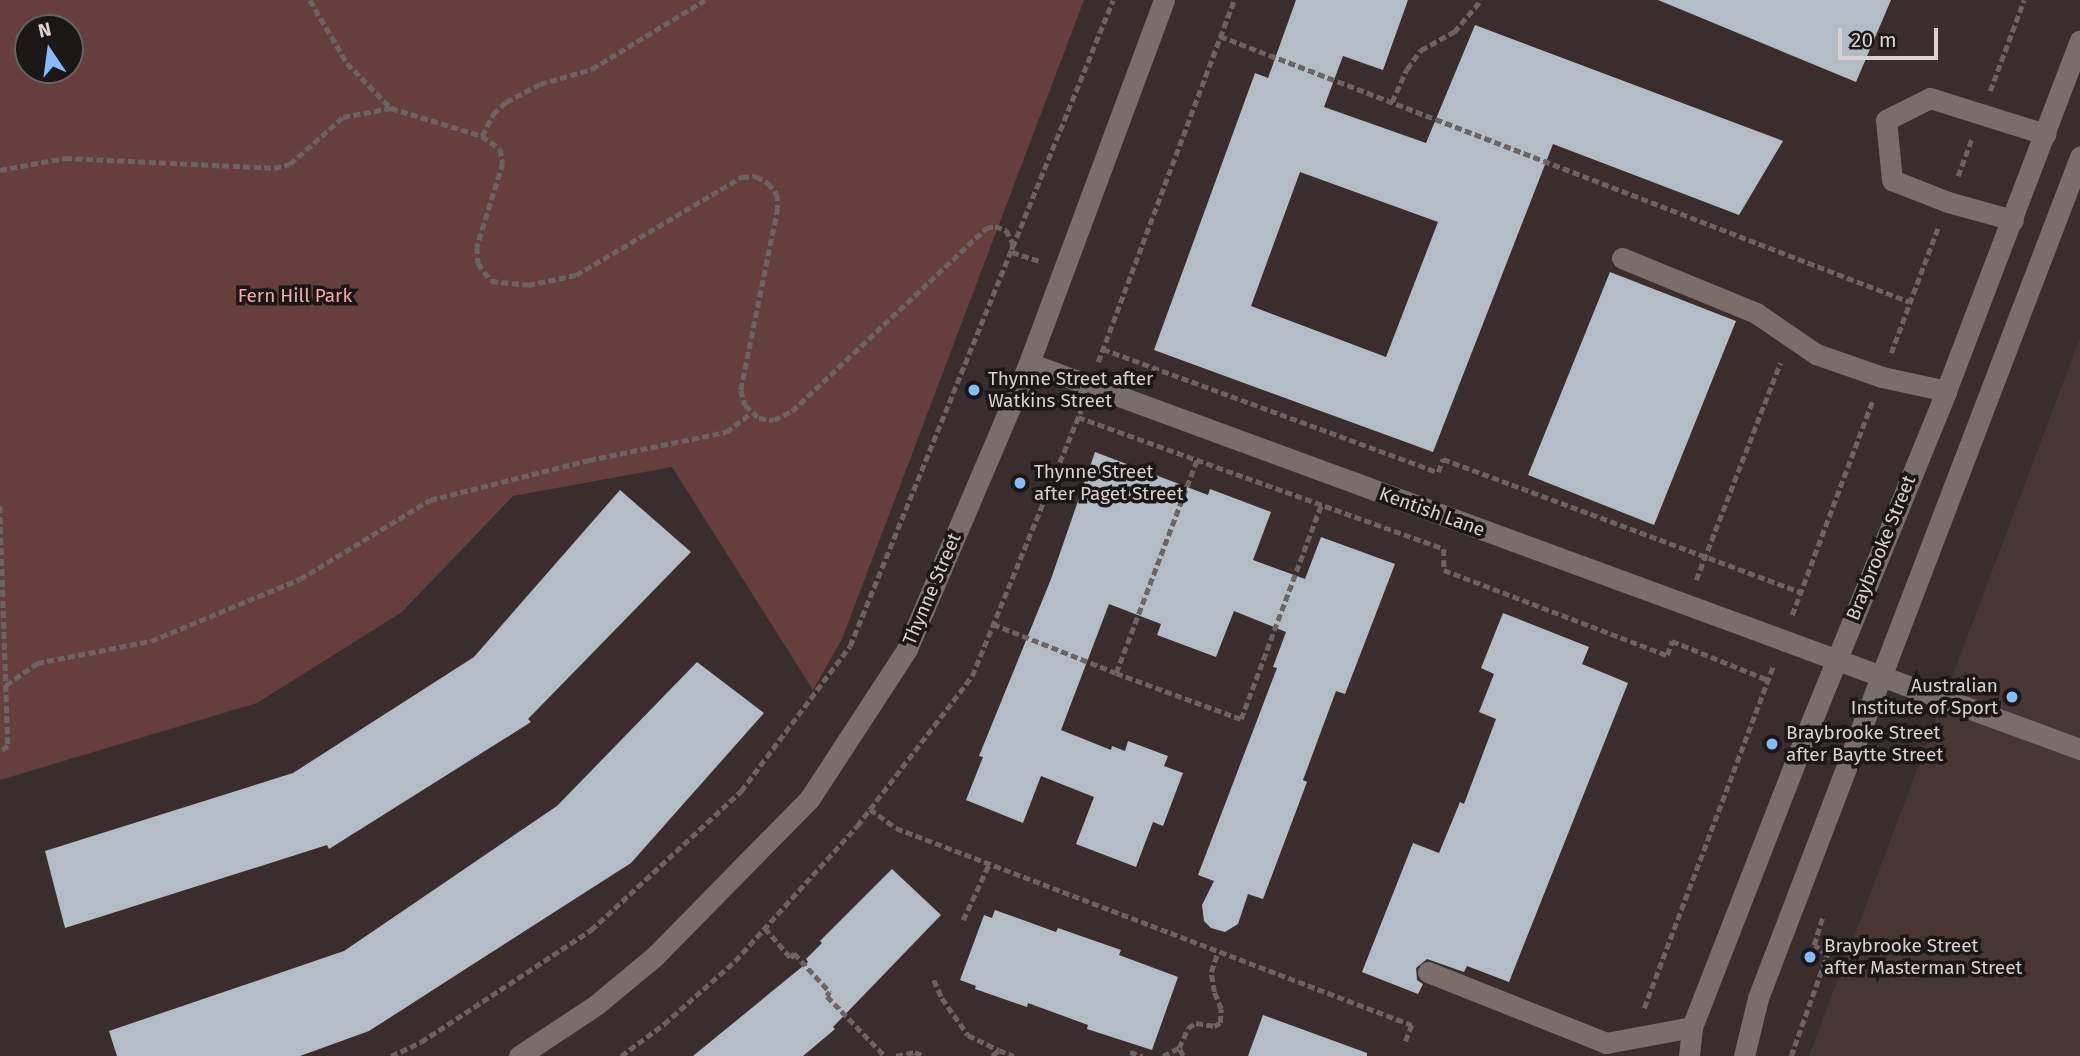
<!DOCTYPE html>
<html>
<head>
<meta charset="utf-8">
<style>
  body { margin:0 }
  #map { position:relative; width:2080px; height:1056px; overflow:hidden; background:#392e2d; font-family:"Fira Sans",sans-serif }
  div>[style] { position:absolute }
  [style*='--x'] { left:calc(var(--x)*1px); top:calc(var(--y)*1px); width:calc(var(--w)*1px); rotate:calc(var(--a)*1deg) }
  .built>* { inset:0; background:#483635 }
  .green>* { inset:0; background:#653f3c }
  .building>* { inset:0; background:#b3bcc5 }
  .path>* { height:4.5px; margin-top:-2.25px; transform-origin:0; background:repeating-linear-gradient(90deg,#6d6362 0 7px,transparent 0 10.5px) }
  .minor>* { height:21px; margin:-10.5px; padding:0 10.5px; transform-origin:10.5px; border-radius:10.5px; background:#7a6d6c }
  .dots>* { width:19px; height:19px; translate:-50% -50%; box-sizing:border-box; border:4px solid #1c1717; border-radius:50% }
  span { translate:-50% -50%; white-space:nowrap; text-align:center; line-height:1.15; -webkit-text-stroke:7px #1c1717; paint-order:stroke }
  .park-label { font-size:19px; color:#f4ada9 }
  .poi-label { font-size:19px; color:#dad2d2 }
  .left { translate:0 -50%; text-align:left }
  .right { translate:-100% -50%; text-align:right }
  .street-label { font-size:19px; color:#dad2d2 }
  .north { position:absolute; left:14px; top:14px; width:70px; height:70px; box-sizing:border-box; background:#1c1717; border:2px solid #686262; border-radius:50%; rotate:347deg; font-size:19px; font-weight:700; line-height:28px; text-align:center; color:#dad2d2 }
  .north::after { content:''; display:block; margin:auto; width:24px; height:32px; background:#84bcfb; clip-path:polygon(50% 0,100% 100%,50% 72%,0 100%) }
  .scale { position:absolute; left:1838px; top:28px; width:100px; height:32px; box-sizing:border-box; border:4px solid #dad2d2; border-top:0; padding-left:9px; font-size:21px; line-height:24px; white-space:nowrap; color:#dad2d2; -webkit-text-stroke:5px #1c1717; paint-order:stroke }
</style>
</head>
<body>
<div id="map">
  <div class="built">
    <div style="clip-path:polygon(2080px 338px,2080px 1056px,1809px 1056px)"></div>
  </div>
  <div class="green">
    <div style="clip-path:polygon(evenodd,0 0,1084px 0,842px 639px,813px 690px,672px 467px,513px 496px,402px 612px,257px 703px,0 780px,0 0,70px 28px,70px 70px,28px 70px,28px 28px,70px 28px)"></div>
  </div>
  <div class="building">
    <div style="clip-path:polygon(evenodd,1296px 0,1408px 0,1383px 70px,1343px 56px,1324px 107px,1426px 143px,1475px 25px,1783px 141px,1739px 215px,1553px 144px,1433px 452px,1154px 350px,1255px 73px,1268px 78px,1296px 0,1300px 172px,1438px 222px,1386px 357px,1251px 306px,1300px 172px)"></div>
    <div style="clip-path:polygon(1658px 0,1891px 0,1856px 82px)"></div>
    <div style="clip-path:polygon(1610px 272px,1736px 321px,1654px 525px,1528px 475px)"></div>
    <div style="clip-path:polygon(1095px 452px,1208px 495px,1210px 489px,1271px 512px,1253px 560px,1305px 579px,1321px 537px,1395px 564px,1345px 694px,1336px 691px,1303px 780px,1307px 782px,1263px 899px,1248px 894px,1238px 924px,1225px 932px,1211px 928px,1204px 921px,1202px 905px,1214px 881px,1198px 875px,1277px 668px,1273px 667px,1286px 632px,1234px 611px,1216px 657px,1157px 635px,1161px 624px,1109px 604px,1061px 730px,1111px 750px,1112px 746px,1125px 751px,1128px 741px,1168px 756px,1164px 766px,1183px 773px,1163px 826px,1153px 822px,1136px 867px,1076px 844px,1094px 797px,1041px 776px,1023px 823px,966px 800px,983px 757px,979px 756px,1051px 579px)"></div>
    <div style="clip-path:polygon(620px 490px,691px 552px,528px 719px,531px 722px,329px 849px,327px 845px,65px 928px,45px 851px,293px 773px,474px 657px)"></div>
    <div style="clip-path:polygon(1503px 613px,1589px 647px,1582px 664px,1628px 683px,1509px 982px,1467px 966px,1464px 972px,1427px 959px,1416px 968px,1417px 980px,1423px 984px,1418px 994px,1362px 972px,1413px 843px,1439px 853px,1460px 802px,1464px 804px,1496px 719px,1479px 712px,1494px 674px,1481px 668px)"></div>
    <div style="clip-path:polygon(697px 662px,764px 713px,631px 863px,369px 1031px,300px 1056px,117px 1056px,109px 1031px,344px 951px,557px 806px)"></div>
    <div style="clip-path:polygon(892px 869px,941px 915px,833px 1027px,835px 1029px,803px 1056px,693px 1056px,808px 962px,806px 959px,822px 943px,820px 941px)"></div>
    <div style="clip-path:polygon(995px 910px,1056px 932px,1058px 928px,1121px 950px,1119px 955px,1178px 977px,1152px 1050px,1087px 1029px,1088px 1025px,1028px 1003px,1027px 1007px,975px 989px,976px 986px,960px 980px,984px 915px,992px 918px)"></div>
    <div style="clip-path:polygon(1263px 1015px,1367px 1053px,1367px 1056px,1248px 1056px)"></div>
  </div>
  <div class="path">
    <div style="--x:310;--y:0;--w:73;--a:59.6"></div>
    <div style="--x:347;--y:63;--w:63;--a:45.6"></div>
    <div style="--x:391;--y:108;--w:95;--a:17.1"></div>
    <div style="--x:482;--y:136;--w:22;--a:36"></div>
    <div style="--x:500;--y:149;--w:14;--a:78"></div>
    <div style="--x:503;--y:163;--w:88;--a:107.2"></div>
    <div style="--x:477;--y:247;--w:16;--a:86"></div>
    <div style="--x:478;--y:263;--w:22;--a:54"></div>
    <div style="--x:491;--y:281;--w:37;--a:6"></div>
    <div style="--x:528;--y:285;--w:49;--a:-11.8"></div>
    <div style="--x:576;--y:275;--w:193;--a:-30.6"></div>
    <div style="--x:742;--y:177;--w:14;--a:-4"></div>
    <div style="--x:756;--y:176;--w:14;--a:30"></div>
    <div style="--x:768;--y:183;--w:14;--a:51"></div>
    <div style="--x:777;--y:194;--w:14;--a:86"></div>
    <div style="--x:778;--y:208;--w:186;--a:101.5"></div>
    <div style="--x:741;--y:390;--w:16;--a:75"></div>
    <div style="--x:745;--y:405;--w:19;--a:43"></div>
    <div style="--x:759;--y:418;--w:15;--a:8"></div>
    <div style="--x:774;--y:420;--w:20;--a:-27"></div>
    <div style="--x:792;--y:411;--w:267;--a:-43.3"></div>
    <div style="--x:986;--y:228;--w:9;--a:-13"></div>
    <div style="--x:995;--y:226;--w:12;--a:20"></div>
    <div style="--x:1006;--y:230;--w:15;--a:62"></div>
    <div style="--x:1013;--y:243;--w:9;--a:96"></div>
    <div style="--x:1012;--y:252;--w:29;--a:18"></div>
    <div style="--x:1220;--y:36;--w:739;--a:21.08"></div>
    <div style="--x:1990;--y:91;--w:97;--a:-69.5"></div>
    <div style="--x:1392;--y:102;--w:36;--a:-66"></div>
    <div style="--x:1407;--y:69;--w:24;--a:-54"></div>
    <div style="--x:1421;--y:50;--w:38;--a:-29"></div>
    <div style="--x:1454;--y:32;--w:42;--a:-49.8"></div>
    <div style="--x:482;--y:136;--w:25;--a:-63"></div>
    <div style="--x:493;--y:114;--w:18;--a:-43"></div>
    <div style="--x:506;--y:102;--w:38;--a:-28"></div>
    <div style="--x:540;--y:84;--w:54;--a:-16.1"></div>
    <div style="--x:592;--y:69;--w:132;--a:-31.4"></div>
    <div style="--x:0;--y:170;--w:66;--a:-10.5"></div>
    <div style="--x:65;--y:158;--w:209;--a:2.7"></div>
    <div style="--x:274;--y:168;--w:16;--a:-14"></div>
    <div style="--x:290;--y:164;--w:71;--a:-41.6"></div>
    <div style="--x:343;--y:117;--w:49;--a:-10.6"></div>
    <div style="--x:1958;--y:176;--w:40;--a:-69.8"></div>
    <div style="--x:1103;--y:349;--w:357;--a:20.2"></div>
    <div style="--x:1438;--y:472;--w:14;--a:-69"></div>
    <div style="--x:1443;--y:459;--w:382;--a:20.4"></div>
    <div style="--x:1891;--y:353;--w:134;--a:-69.5"></div>
    <div style="--x:1098;--y:362;--w:387;--a:-69.4"></div>
    <div style="--x:1078;--y:417;--w:389;--a:19.8"></div>
    <div style="--x:1444;--y:549;--w:21;--a:90"></div>
    <div style="--x:1444;--y:570;--w:239;--a:20.9"></div>
    <div style="--x:1667;--y:655;--w:15;--a:-70"></div>
    <div style="--x:1672;--y:641;--w:104;--a:22.1"></div>
    <div style="--x:0;--y:506;--w:240;--a:88.1"></div>
    <div style="--x:8;--y:746;--w:10;--a:143"></div>
    <div style="--x:1696;--y:580;--w:233;--a:-68.8"></div>
    <div style="--x:1792;--y:615;--w:230;--a:-69.4"></div>
    <div style="--x:993;--y:624;--w:132;--a:21.7"></div>
    <div style="--x:1116;--y:673;--w:228;--a:-69.2"></div>
    <div style="--x:1116;--y:673;--w:133;--a:20.2"></div>
    <div style="--x:1241;--y:719;--w:228;--a:-69.5"></div>
    <div style="--x:6;--y:685;--w:38;--a:-35"></div>
    <div style="--x:37;--y:663;--w:116;--a:-10.9"></div>
    <div style="--x:151;--y:641;--w:161;--a:-22.6"></div>
    <div style="--x:300;--y:579;--w:152;--a:-31.3"></div>
    <div style="--x:430;--y:500;--w:164;--a:-14.1"></div>
    <div style="--x:589;--y:460;--w:140;--a:-11.6"></div>
    <div style="--x:726;--y:432;--w:31;--a:-37"></div>
    <div style="--x:870;--y:809;--w:32;--a:36"></div>
    <div style="--x:896;--y:828;--w:552;--a:20.9"></div>
    <div style="--x:1412;--y:1025;--w:19;--a:111"></div>
    <div style="--x:963;--y:920;--w:62;--a:-65.1"></div>
    <div style="--x:765;--y:928;--w:40;--a:49"></div>
    <div style="--x:791;--y:958;--w:6;--a:-59"></div>
    <div style="--x:794;--y:953;--w:53;--a:47.3"></div>
    <div style="--x:830;--y:992;--w:5;--a:127"></div>
    <div style="--x:827;--y:996;--w:83;--a:46"></div>
    <div style="--x:934;--y:980;--w:20;--a:66"></div>
    <div style="--x:942;--y:998;--w:45;--a:54.9"></div>
    <div style="--x:968;--y:1035;--w:34;--a:26"></div>
    <div style="--x:1644;--y:1008;--w:366;--a:-69.3"></div>
    <div style="--x:1130;--y:1052;--w:13;--a:18"></div>
    <div style="--x:391;--y:1056;--w:33;--a:-25"></div>
    <div style="--x:421;--y:1042;--w:204;--a:-33.4"></div>
    <div style="--x:591;--y:930;--w:205;--a:-42.8"></div>
    <div style="--x:741;--y:791;--w:181;--a:-53.1"></div>
    <div style="--x:850;--y:646;--w:697;--a:-67.85"></div>
    <div style="--x:621;--y:1056;--w:54;--a:-36.7"></div>
    <div style="--x:664;--y:1024;--w:95;--a:-41.6"></div>
    <div style="--x:735;--y:961;--w:182;--a:-47.9"></div>
    <div style="--x:857;--y:826;--w:189;--a:-52.5"></div>
    <div style="--x:972;--y:676;--w:287;--a:-67.7"></div>
    <div style="--x:896;--y:1056;--w:19;--a:-12"></div>
    <div style="--x:915;--y:1052;--w:10;--a:24"></div>
    <div style="--x:992;--y:1056;--w:9;--a:-41"></div>
    <div style="--x:999;--y:1050;--w:16;--a:22"></div>
    <div style="--x:1163;--y:1056;--w:18;--a:-27"></div>
    <div style="--x:1183;--y:1056;--w:9;--a:-117"></div>
    <div style="--x:1179;--y:1048;--w:22;--a:-66"></div>
    <div style="--x:1188;--y:1028;--w:9;--a:-32"></div>
    <div style="--x:1196;--y:1023;--w:18;--a:9"></div>
    <div style="--x:1214;--y:1026;--w:7;--a:-27"></div>
    <div style="--x:1220;--y:1023;--w:14;--a:-86"></div>
    <div style="--x:1221;--y:1009;--w:18;--a:-112"></div>
    <div style="--x:1214;--y:992;--w:20;--a:-99"></div>
    <div style="--x:1211;--y:972;--w:21;--a:-71"></div>
    <div style="--x:1791;--y:1056;--w:107;--a:-70.4"></div>
    <div style="--x:1827;--y:955;--w:16;--a:-142"></div>
    <div style="--x:1814;--y:945;--w:30;--a:-73"></div>
  </div>
  <div class="minor">
    <div style="--x:2013;--y:220;--w:67;--a:-164.5"></div>
    <div style="--x:1948;--y:202;--w:60;--a:-158.6"></div>
    <div style="--x:1892;--y:180;--w:60;--a:-95.7"></div>
    <div style="--x:1886;--y:120;--w:49;--a:-26.6"></div>
    <div style="--x:1930;--y:98;--w:121;--a:17.4"></div>
    <div style="--x:1622;--y:258;--w:145;--a:22.3"></div>
    <div style="--x:1756;--y:313;--w:73;--a:34.3"></div>
    <div style="--x:1816;--y:354;--w:70;--a:19.2"></div>
    <div style="--x:1882;--y:377;--w:66;--a:12.3"></div>
    <div style="--x:1029;--y:363;--w:1120;--a:20.17"></div>
    <div style="--x:1428;--y:972;--w:192;--a:21.7"></div>
    <div style="--x:1606;--y:1043;--w:87;--a:-10.5"></div>
    <div style="--x:519;--y:1056;--w:92;--a:-33.5"></div>
    <div style="--x:596;--y:1005;--w:77;--a:-39.7"></div>
    <div style="--x:655;--y:956;--w:221;--a:-45.5"></div>
    <div style="--x:810;--y:798;--w:178;--a:-56.9"></div>
    <div style="--x:907;--y:649;--w:311;--a:-66.9"></div>
    <div style="--x:1029;--y:363;--w:387;--a:-69.6"></div>
    <div style="--x:1689;--y:1056;--w:29;--a:-84"></div>
    <div style="--x:1692;--y:1027;--w:290;--a:-68.7"></div>
    <div style="--x:1797;--y:757;--w:395;--a:-67.8"></div>
    <div style="--x:1946;--y:391;--w:375;--a:-69.1"></div>
    <div style="--x:1744;--y:1056;--w:60;--a:-76.4"></div>
    <div style="--x:1758;--y:998;--w:901;--a:-69.05"></div>
  </div>
  <div class="dots">
    <div style="left:974px;top:390px;background:#84bcfb"></div>
    <div style="left:1020px;top:483px;background:#84bcfb"></div>
    <div style="left:2012px;top:697px;background:#84bcfb"></div>
    <div style="left:1772px;top:744px;background:#84bcfb"></div>
    <div style="left:1810px;top:957px;background:#84bcfb"></div>
  </div>
  <div class="park-label">
    <span style="left:295px;top:296px">Fern Hill Park</span>
  </div>
  <div class="poi-label">
    <span class="left" style="left:988px;top:390px">Thynne Street after<br>Watkins Street</span>
    <span class="left" style="left:1034px;top:483px">Thynne Street<br>after Paget Street</span>
    <span class="right" style="left:1998px;top:697px">Australian<br>Institute of Sport</span>
    <span class="left" style="left:1786px;top:744px">Braybrooke Street<br>after Baytte Street</span>
    <span class="left" style="left:1824px;top:957px">Braybrooke Street<br>after Masterman Street</span>
  </div>
  <div class="street-label">
    <span style="left:1432px;top:512px;rotate:20deg">Kentish Lane</span>
    <span style="left:1881px;top:548px;rotate:-68deg">Braybrooke Street</span>
    <span style="left:932px;top:589px;rotate:-67deg">Thynne Street</span>
  </div>
  <div class="north">N</div>
  <div class="scale">20 m</div>
</div>
</body>
</html>
